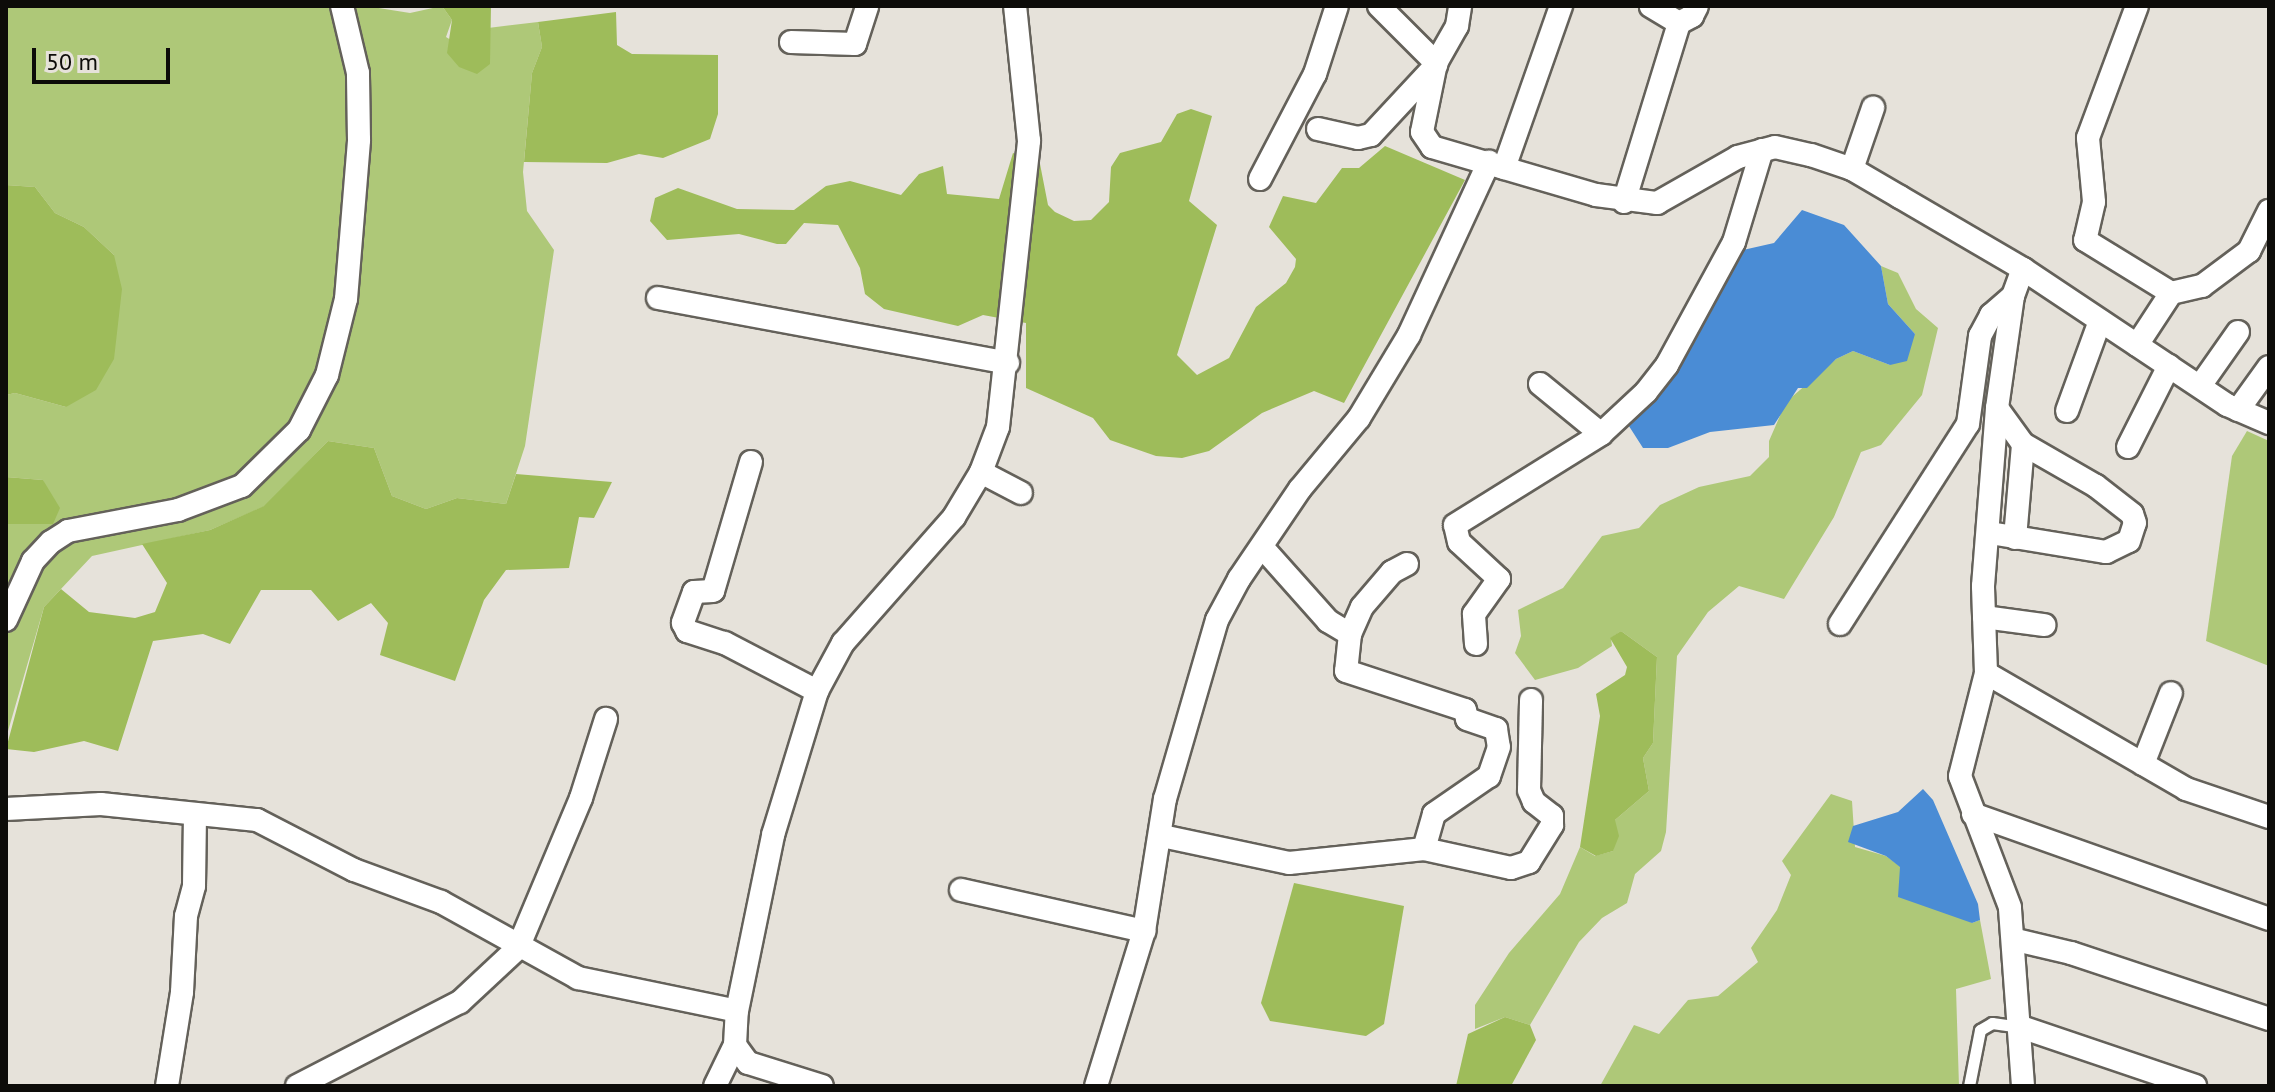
<!DOCTYPE html>
<html>
<head>
<meta charset="utf-8">
<style>
  body { margin:0 }
  #map { position:relative; width:2275px; height:1092px; overflow:hidden; background:#e6e2da; font-family:"PT Sans",sans-serif }
  div>[style] { position:absolute }
  [style*='--x'] { left:calc(var(--x)*1px); top:calc(var(--y)*1px); width:calc(var(--w)*1px); rotate:calc(var(--a)*1deg) }
  .green>* { inset:0; background:#aec878 }
  .forest>* { inset:0; background:#9ebc5a }
  .water>* { inset:0; background:#4a8cd5 }
  .roads { filter:drop-shadow(2px 0 #64615a) drop-shadow(-2px 0 #64615a) drop-shadow(0 2px #64615a) drop-shadow(0 -2px #64615a) }
  .lane>* { height:11px; margin:-5.5px; padding:0 5.5px; transform-origin:5.5px; border-radius:5.5px; background:#fff }
  .street>* { height:22px; margin:-11px; padding:0 11px; transform-origin:11px; border-radius:11px; background:#fff }
  span { translate:-50% -50%; white-space:nowrap; text-align:center; line-height:1.15; -webkit-text-stroke:6px #e6e2da; paint-order:stroke }
  .frame { position:absolute; inset:0; border:8px solid #0d0c09; pointer-events:none }
  .scale { position:absolute; left:32px; top:48px; width:138px; height:36px; box-sizing:border-box; border:4px solid #0d0c09; border-top:0; padding-left:10px; font-size:24px; line-height:28px; white-space:nowrap; color:#0d0c09; -webkit-text-stroke:6px #e6e2da; paint-order:stroke }
</style>
</head>
<body>
<div id="map">
  <div class="green">
    <div style="clip-path:polygon(6px 6px,366px 6px,410px 13px,442px 6px,452px 20px,446px 37px,490px 64px,488px 28px,538px 22px,542px 47px,532px 73px,523px 172px,527px 211px,554px 250px,525px 446px,506px 504px,457px 498px,426px 509px,392px 496px,374px 448px,328px 441px,265px 506px,210px 530px,92px 556px,44px 607px,6px 738px,6px 524px,52px 524px,43px 480px,6px 477px,6px 395px,15px 393px,66px 407px,114px 255px,84px 227px,55px 213px,35px 187px,6px 185px)"></div>
    <div style="clip-path:polygon(1881px 266px,1898px 273px,1916px 309px,1938px 328px,1922px 395px,1881px 445px,1861px 452px,1834px 517px,1784px 599px,1739px 586px,1708px 612px,1677px 656px,1666px 832px,1661px 851px,1635px 874px,1627px 903px,1602px 918px,1579px 942px,1530px 1025px,1505px 1017px,1475px 1029px,1475px 1005px,1509px 953px,1560px 894px,1580px 847px,1595px 856px,1613px 851px,1615px 820px,1649px 791px,1643px 758px,1653px 743px,1657px 657px,1621px 631px,1611px 638px,1612px 646px,1578px 668px,1535px 680px,1515px 653px,1521px 636px,1518px 610px,1563px 588px,1602px 536px,1639px 528px,1660px 505px,1699px 487px,1750px 476px,1769px 457px,1769px 441px,1786px 402px,1836px 359px,1853px 351px,1890px 365px,1915px 334px,1888px 304px)"></div>
    <div style="clip-path:polygon(2247px 431px,2269px 441px,2269px 666px,2206px 641px,2232px 456px)"></div>
    <div style="clip-path:polygon(1831px 794px,1852px 801px,1855px 847px,1886px 856px,1901px 867px,1901px 881px,1972px 923px,1980px 920px,1991px 979px,1956px 989px,1959px 1086px,1600px 1086px,1634px 1025px,1659px 1034px,1688px 1000px,1718px 996px,1758px 962px,1751px 948px,1777px 910px,1791px 875px,1782px 861px)"></div>
  </div>
  <div class="forest">
    <div style="clip-path:polygon(442px 6px,491px 6px,490px 64px,477px 74px,459px 67px,447px 53px,452px 20px)"></div>
    <div style="clip-path:polygon(616px 12px,617px 45px,632px 54px,718px 55px,718px 114px,710px 139px,663px 158px,639px 154px,607px 163px,524px 162px,532px 73px,542px 47px,538px 22px)"></div>
    <div style="clip-path:polygon(1191px 109px,1212px 116px,1189px 201px,1217px 225px,1177px 355px,1197px 375px,1229px 358px,1256px 307px,1286px 283px,1295px 267px,1296px 259px,1269px 227px,1283px 196px,1316px 203px,1342px 168px,1359px 168px,1385px 146px,1465px 180px,1344px 403px,1314px 391px,1262px 413px,1209px 451px,1182px 458px,1156px 456px,1110px 440px,1093px 418px,1026px 388px,1026px 323px,983px 315px,958px 326px,884px 309px,865px 294px,860px 268px,838px 225px,804px 223px,786px 244px,777px 244px,739px 234px,667px 240px,650px 221px,655px 198px,678px 188px,737px 209px,794px 210px,826px 186px,850px 181px,901px 195px,919px 174px,943px 166px,947px 194px,999px 199px,1013px 153px,1040px 164px,1048px 205px,1055px 212px,1074px 221px,1091px 220px,1109px 202px,1111px 167px,1120px 153px,1161px 142px,1177px 114px)"></div>
    <div style="clip-path:polygon(6px 185px,35px 187px,55px 213px,84px 227px,114px 255px,122px 289px,114px 359px,96px 390px,66px 407px,15px 393px,6px 395px)"></div>
    <div style="clip-path:polygon(328px 441px,374px 448px,392px 496px,426px 509px,457px 498px,506px 504px,516px 474px,612px 482px,594px 518px,579px 517px,569px 568px,506px 570px,484px 600px,455px 681px,380px 655px,388px 623px,371px 603px,338px 621px,311px 590px,261px 590px,230px 644px,203px 634px,153px 641px,118px 751px,84px 741px,34px 752px,6px 749px,44px 607px,61px 589px,89px 612px,135px 618px,155px 612px,167px 583px,142px 544px,210px 530px,264px 506px)"></div>
    <div style="clip-path:polygon(6px 477px,43px 480px,60px 508px,53px 524px,6px 524px)"></div>
    <div style="clip-path:polygon(1621px 631px,1657px 657px,1653px 743px,1643px 758px,1649px 791px,1615px 820px,1619px 836px,1613px 851px,1596px 856px,1580px 847px,1600px 716px,1596px 694px,1625px 675px,1627px 667px,1610px 638px)"></div>
    <div style="clip-path:polygon(1294px 883px,1404px 906px,1384px 1024px,1366px 1036px,1270px 1021px,1261px 1003px)"></div>
    <div style="clip-path:polygon(1505px 1017px,1530px 1025px,1536px 1040px,1511px 1086px,1456px 1086px,1468px 1034px)"></div>
  </div>
  <div class="water">
    <div style="clip-path:polygon(1802px 210px,1844px 225px,1881px 266px,1888px 304px,1915px 334px,1907px 361px,1890px 365px,1853px 351px,1836px 359px,1807px 388px,1798px 388px,1774px 425px,1710px 432px,1668px 448px,1643px 448px,1627px 423px,1743px 250px,1774px 243px)"></div>
    <div style="clip-path:polygon(1923px 789px,1933px 800px,1978px 904px,1980px 920px,1972px 923px,1898px 897px,1900px 867px,1886px 856px,1848px 842px,1853px 826px,1898px 812px)"></div>
  </div>
  <div class="roads">
    <div class="lane">
      <div style="--x:1969;--y:1086;--w:57;--a:-78.9"></div>
      <div style="--x:1980;--y:1030;--w:14;--a:-30"></div>
      <div style="--x:1992;--y:1023;--w:29;--a:8"></div>
    </div>
    <div class="street">
      <div style="--x:1379;--y:6;--w:81;--a:45"></div>
      <div style="--x:1436;--y:63;--w:70;--a:101.5"></div>
      <div style="--x:1422;--y:132;--w:18;--a:56"></div>
      <div style="--x:1432;--y:147;--w:171;--a:16.3"></div>
      <div style="--x:1596;--y:195;--w:62;--a:7.5"></div>
      <div style="--x:1657;--y:203;--w:93;--a:-29.6"></div>
      <div style="--x:1738;--y:157;--w:38;--a:-15"></div>
      <div style="--x:1775;--y:147;--w:37;--a:13"></div>
      <div style="--x:1811;--y:155;--w:43;--a:18.9"></div>
      <div style="--x:1852;--y:169;--w:56;--a:30.3"></div>
      <div style="--x:1900;--y:197;--w:143;--a:30.3"></div>
      <div style="--x:2023;--y:269;--w:245;--a:33.7"></div>
      <div style="--x:2227;--y:405;--w:46;--a:23.2"></div>
      <div style="--x:2137;--y:6;--w:141;--a:110.4"></div>
      <div style="--x:2088;--y:138;--w:64;--a:84.6"></div>
      <div style="--x:2094;--y:202;--w:39;--a:103"></div>
      <div style="--x:2085;--y:240;--w:101;--a:31.6"></div>
      <div style="--x:1679;--y:23;--w:15;--a:-28"></div>
      <div style="--x:1692;--y:16;--w:11;--a:-63"></div>
      <div style="--x:791;--y:42;--w:64;--a:1.8"></div>
      <div style="--x:855;--y:44;--w:40;--a:-72"></div>
      <div style="--x:1436;--y:63;--w:43;--a:-60.4"></div>
      <div style="--x:1457;--y:26;--w:20;--a:-81"></div>
      <div style="--x:1318;--y:129;--w:41;--a:12.7"></div>
      <div style="--x:1358;--y:138;--w:13;--a:-13"></div>
      <div style="--x:1371;--y:135;--w:96;--a:-47.1"></div>
      <div style="--x:1504;--y:168;--w:172;--a:-70.6"></div>
      <div style="--x:1852;--y:169;--w:65;--a:-71"></div>
      <div style="--x:1260;--y:179;--w:119;--a:-62.4"></div>
      <div style="--x:1315;--y:74;--w:71;--a:-72.1"></div>
      <div style="--x:1624;--y:202;--w:187;--a:-72.9"></div>
      <div style="--x:1679;--y:23;--w:33;--a:-149"></div>
      <div style="--x:658;--y:298;--w:356;--a:10.5"></div>
      <div style="--x:2137;--y:345;--w:62;--a:-56.8"></div>
      <div style="--x:2171;--y:293;--w:32;--a:-13"></div>
      <div style="--x:2202;--y:286;--w:59;--a:-36.7"></div>
      <div style="--x:2249;--y:251;--w:45;--a:-63.4"></div>
      <div style="--x:1540;--y:384;--w:79;--a:39.3"></div>
      <div style="--x:1601;--y:434;--w:62;--a:-43"></div>
      <div style="--x:1646;--y:392;--w:34;--a:-52"></div>
      <div style="--x:1667;--y:365;--w:140;--a:-61.4"></div>
      <div style="--x:1734;--y:242;--w:96;--a:-73.1"></div>
      <div style="--x:2200;--y:386;--w:66;--a:-54.9"></div>
      <div style="--x:2238;--y:410;--w:53;--a:-54.2"></div>
      <div style="--x:2067;--y:411;--w:96;--a:-69.9"></div>
      <div style="--x:2128;--y:447;--w:91;--a:-63.2"></div>
      <div style="--x:751;--y:462;--w:134;--a:106.4"></div>
      <div style="--x:713;--y:591;--w:19;--a:177"></div>
      <div style="--x:694;--y:592;--w:33;--a:110"></div>
      <div style="--x:683;--y:623;--w:9;--a:63"></div>
      <div style="--x:687;--y:631;--w:40;--a:18"></div>
      <div style="--x:725;--y:643;--w:104;--a:27.6"></div>
      <div style="--x:981;--y:472;--w:45;--a:27.7"></div>
      <div style="--x:1990;--y:533;--w:118;--a:9.3"></div>
      <div style="--x:2106;--y:552;--w:25;--a:-26"></div>
      <div style="--x:2129;--y:541;--w:19;--a:-72"></div>
      <div style="--x:2135;--y:523;--w:9;--a:-108"></div>
      <div style="--x:2132;--y:514;--w:46;--a:-142.1"></div>
      <div style="--x:2096;--y:486;--w:84;--a:-150.1"></div>
      <div style="--x:2023;--y:444;--w:44;--a:-125.8"></div>
      <div style="--x:2015;--y:538;--w:94;--a:-85.1"></div>
      <div style="--x:1263;--y:548;--w:98;--a:48.3"></div>
      <div style="--x:1328;--y:621;--w:26;--a:31"></div>
      <div style="--x:1407;--y:564;--w:17;--a:152"></div>
      <div style="--x:1392;--y:572;--w:46;--a:130.6"></div>
      <div style="--x:1362;--y:607;--w:30;--a:114"></div>
      <div style="--x:1350;--y:634;--w:37;--a:96"></div>
      <div style="--x:1346;--y:671;--w:125;--a:18.1"></div>
      <div style="--x:1465;--y:710;--w:9;--a:77"></div>
      <div style="--x:1467;--y:719;--w:31;--a:19"></div>
      <div style="--x:1496;--y:729;--w:18;--a:81"></div>
      <div style="--x:1499;--y:747;--w:31;--a:109"></div>
      <div style="--x:1489;--y:776;--w:67;--a:145.4"></div>
      <div style="--x:1434;--y:814;--w:36;--a:106"></div>
      <div style="--x:1984;--y:617;--w:61;--a:7.6"></div>
      <div style="--x:6;--y:620;--w:65;--a:-65.4"></div>
      <div style="--x:33;--y:561;--w:26;--a:-47"></div>
      <div style="--x:51;--y:542;--w:20;--a:-33"></div>
      <div style="--x:68;--y:531;--w:112;--a:-10.8"></div>
      <div style="--x:178;--y:510;--w:68;--a:-20.6"></div>
      <div style="--x:242;--y:486;--w:80;--a:-44.5"></div>
      <div style="--x:299;--y:430;--w:62;--a:-63"></div>
      <div style="--x:327;--y:375;--w:78;--a:-76"></div>
      <div style="--x:346;--y:299;--w:160;--a:-85.3"></div>
      <div style="--x:359;--y:140;--w:67;--a:-90.9"></div>
      <div style="--x:358;--y:73;--w:69;--a:-103.4"></div>
      <div style="--x:1840;--y:624;--w:237;--a:-57.4"></div>
      <div style="--x:1968;--y:424;--w:89;--a:-82.2"></div>
      <div style="--x:1980;--y:336;--w:24;--a:-62"></div>
      <div style="--x:1991;--y:315;--w:29;--a:-41"></div>
      <div style="--x:1476;--y:644;--w:30;--a:-94"></div>
      <div style="--x:1474;--y:614;--w:43;--a:-54.5"></div>
      <div style="--x:1499;--y:579;--w:54;--a:-137.2"></div>
      <div style="--x:1459;--y:542;--w:17;--a:-103"></div>
      <div style="--x:1455;--y:525;--w:172;--a:-31.9"></div>
      <div style="--x:1986;--y:673;--w:231;--a:30.1"></div>
      <div style="--x:2186;--y:789;--w:88;--a:18.6"></div>
      <div style="--x:2143;--y:764;--w:76;--a:-68.5"></div>
      <div style="--x:6;--y:809;--w:95;--a:-3"></div>
      <div style="--x:101;--y:804;--w:157;--a:5.9"></div>
      <div style="--x:257;--y:820;--w:109;--a:27.3"></div>
      <div style="--x:354;--y:870;--w:93;--a:20.2"></div>
      <div style="--x:441;--y:902;--w:157;--a:29"></div>
      <div style="--x:578;--y:978;--w:162;--a:11.7"></div>
      <div style="--x:1973;--y:814;--w:314;--a:19.5"></div>
      <div style="--x:1162;--y:836;--w:130;--a:12"></div>
      <div style="--x:1289;--y:863;--w:136;--a:-5.9"></div>
      <div style="--x:1424;--y:849;--w:89;--a:12.3"></div>
      <div style="--x:1511;--y:868;--w:19;--a:-18"></div>
      <div style="--x:1529;--y:862;--w:44;--a:-58.1"></div>
      <div style="--x:1552;--y:825;--w:9;--a:-90"></div>
      <div style="--x:1552;--y:816;--w:23;--a:-142"></div>
      <div style="--x:1534;--y:802;--w:13;--a:-113"></div>
      <div style="--x:1529;--y:790;--w:90;--a:-88.7"></div>
      <div style="--x:961;--y:890;--w:188;--a:12.6"></div>
      <div style="--x:2016;--y:940;--w:57;--a:13.3"></div>
      <div style="--x:2071;--y:953;--w:209;--a:18.4"></div>
      <div style="--x:2021;--y:1027;--w:184;--a:18.7"></div>
      <div style="--x:167;--y:1086;--w:95;--a:-80.9"></div>
      <div style="--x:182;--y:992;--w:76;--a:-87"></div>
      <div style="--x:186;--y:916;--w:31;--a:-75"></div>
      <div style="--x:194;--y:886;--w:72;--a:-89.2"></div>
      <div style="--x:297;--y:1086;--w:183;--a:-27.3"></div>
      <div style="--x:460;--y:1002;--w:79;--a:-43"></div>
      <div style="--x:518;--y:948;--w:163;--a:-67.2"></div>
      <div style="--x:581;--y:798;--w:83;--a:-72.4"></div>
      <div style="--x:715;--y:1086;--w:46;--a:-64"></div>
      <div style="--x:822;--y:1086;--w:77;--a:-162.7"></div>
      <div style="--x:748;--y:1063;--w:22;--a:-126"></div>
      <div style="--x:735;--y:1045;--w:34;--a:-87"></div>
      <div style="--x:737;--y:1011;--w:180;--a:-78.4"></div>
      <div style="--x:773;--y:835;--w:151;--a:-73"></div>
      <div style="--x:817;--y:691;--w:55;--a:-61.6"></div>
      <div style="--x:843;--y:643;--w:168;--a:-48.6"></div>
      <div style="--x:954;--y:517;--w:52;--a:-59"></div>
      <div style="--x:981;--y:472;--w:48;--a:-69.3"></div>
      <div style="--x:998;--y:427;--w:288;--a:-83.8"></div>
      <div style="--x:1029;--y:141;--w:136;--a:-95.9"></div>
      <div style="--x:1096;--y:1086;--w:162;--a:-72.8"></div>
      <div style="--x:1144;--y:931;--w:134;--a:-81"></div>
      <div style="--x:1165;--y:799;--w:186;--a:-73.8"></div>
      <div style="--x:1217;--y:620;--w:47;--a:-61.8"></div>
      <div style="--x:1239;--y:579;--w:109;--a:-55.9"></div>
      <div style="--x:1300;--y:489;--w:92;--a:-50.3"></div>
      <div style="--x:1359;--y:418;--w:97;--a:-58.9"></div>
      <div style="--x:1409;--y:335;--w:191;--a:-65.2"></div>
      <div style="--x:2023;--y:1086;--w:179;--a:-94.2"></div>
      <div style="--x:2010;--y:907;--w:140;--a:-110.9"></div>
      <div style="--x:1960;--y:776;--w:106;--a:-75.8"></div>
      <div style="--x:1986;--y:673;--w:87;--a:-92"></div>
      <div style="--x:1983;--y:586;--w:179;--a:-85.5"></div>
      <div style="--x:1997;--y:408;--w:113;--a:-81.9"></div>
      <div style="--x:2013;--y:296;--w:29;--a:-70"></div>
    </div>
  </div>
  <div class="frame"></div>
  <div class="scale">50 m</div>
</div>
</body>
</html>
